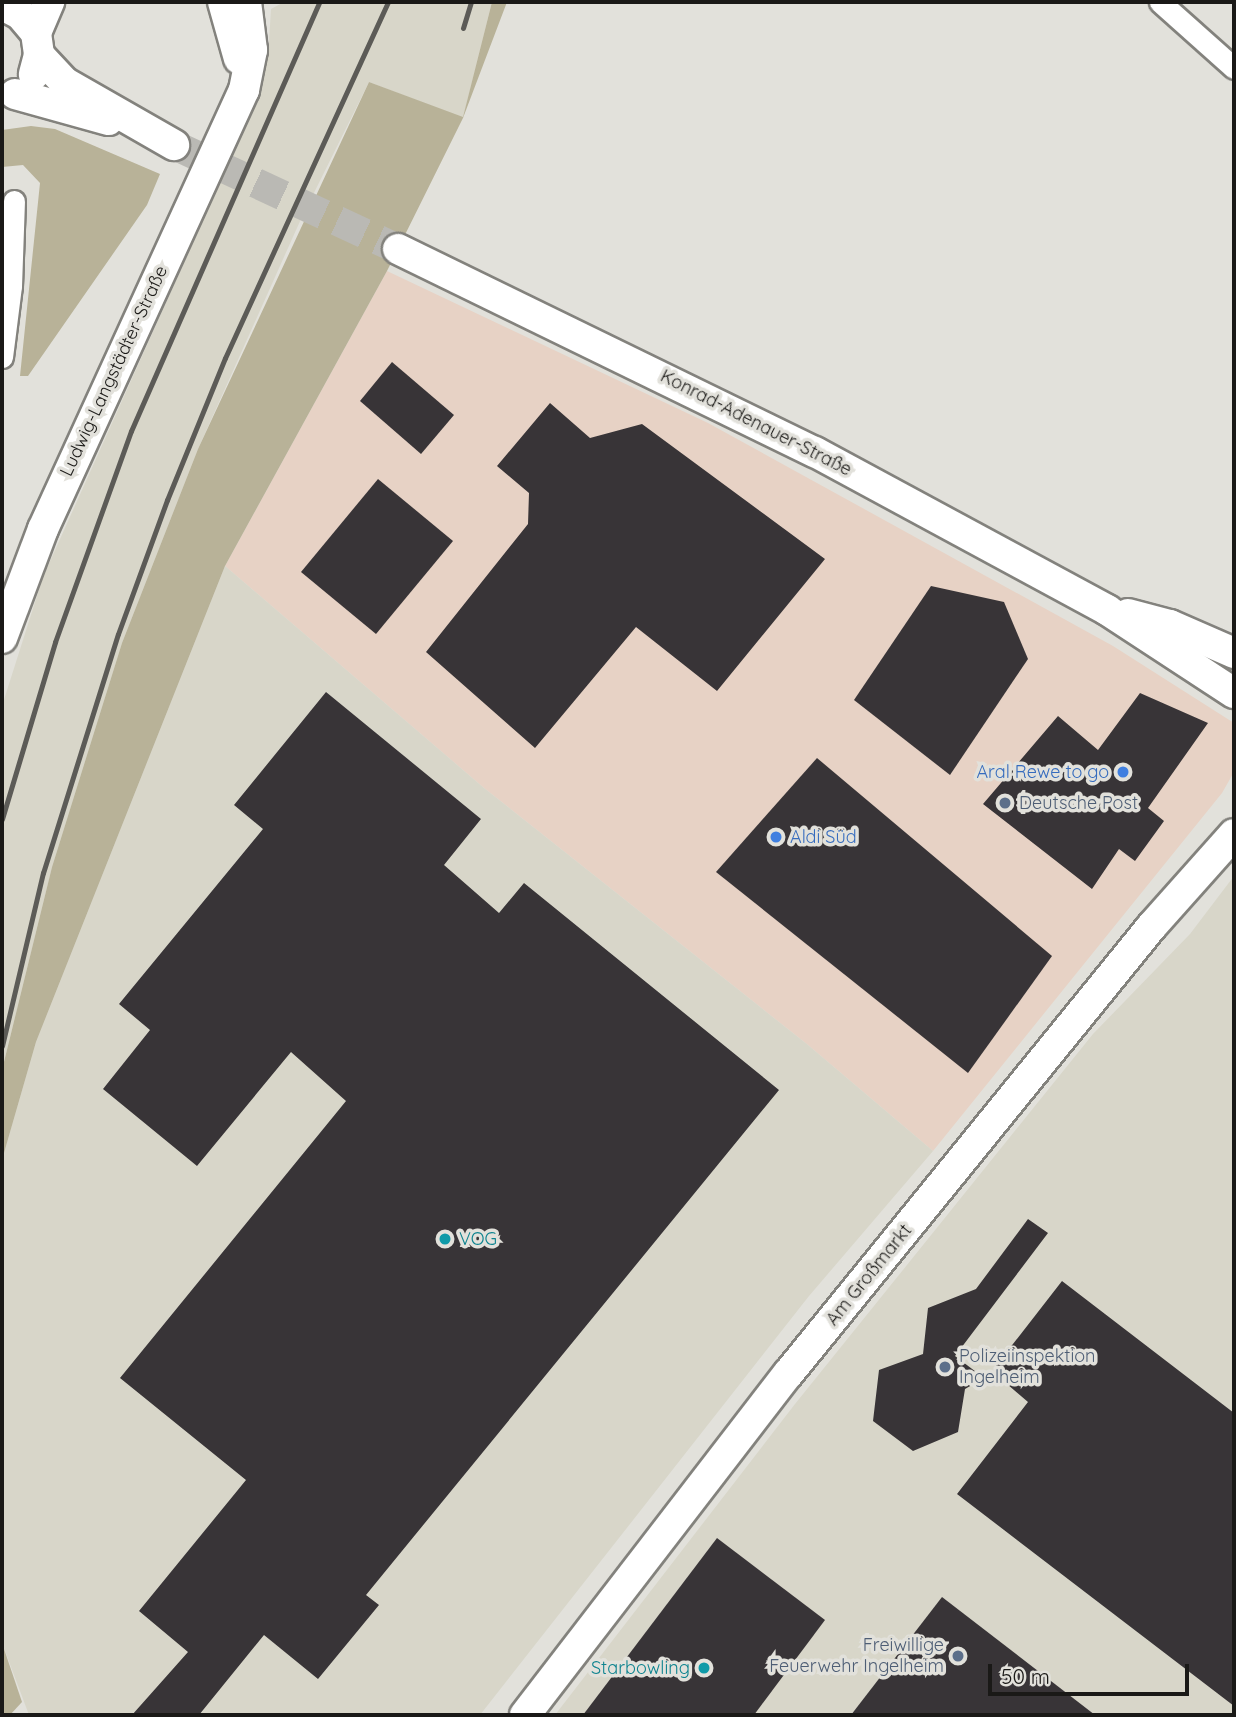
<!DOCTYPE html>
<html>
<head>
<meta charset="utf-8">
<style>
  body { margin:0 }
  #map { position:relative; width:1236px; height:1717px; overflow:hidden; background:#e2e1db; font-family:Quicksand,sans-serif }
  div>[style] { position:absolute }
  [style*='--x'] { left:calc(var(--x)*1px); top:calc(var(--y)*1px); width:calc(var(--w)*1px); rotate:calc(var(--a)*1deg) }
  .commercial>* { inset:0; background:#e7d2c5 }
  .built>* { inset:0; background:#d8d6c9 }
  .green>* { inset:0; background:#b8b298 }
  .building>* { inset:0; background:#383437 }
  .secondary-tunnel>* { height:30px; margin-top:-15px; transform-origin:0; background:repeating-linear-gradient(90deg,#bab9b4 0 30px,transparent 0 45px) }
  .roads { filter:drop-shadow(2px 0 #83827d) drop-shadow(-2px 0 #83827d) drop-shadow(0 2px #83827d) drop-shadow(0 -2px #83827d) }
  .minor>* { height:21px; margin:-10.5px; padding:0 10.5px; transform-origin:10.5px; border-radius:10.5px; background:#fff }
  .secondary>* { height:30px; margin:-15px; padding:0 15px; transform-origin:15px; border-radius:15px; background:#fff }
  .rail>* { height:5px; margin:-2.5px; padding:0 2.5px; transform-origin:2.5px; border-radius:2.5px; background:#5c5b57 }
  .dots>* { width:19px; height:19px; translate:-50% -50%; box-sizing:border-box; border:4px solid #e2e1db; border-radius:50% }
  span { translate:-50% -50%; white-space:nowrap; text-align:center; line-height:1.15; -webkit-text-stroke:7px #e2e1db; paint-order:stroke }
  .street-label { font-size:18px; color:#1a1917 }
  .shop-label { font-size:18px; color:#366cbe }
  .right { translate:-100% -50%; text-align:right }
  .left { translate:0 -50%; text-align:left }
  .service-label { font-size:18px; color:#4e5e75 }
  .culture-label { font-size:18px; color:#0d838f }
  .frame { position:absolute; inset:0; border:4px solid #1a1917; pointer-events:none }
  .scale { position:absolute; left:988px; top:1664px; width:201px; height:32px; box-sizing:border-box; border:4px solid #1a1917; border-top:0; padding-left:9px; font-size:21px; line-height:24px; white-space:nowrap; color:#1a1917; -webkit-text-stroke:5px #e2e1db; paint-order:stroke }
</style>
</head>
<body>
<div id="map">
  <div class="commercial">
    <div style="clip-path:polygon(387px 271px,708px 423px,1113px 646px,1234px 723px,1234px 772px,1222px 793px,933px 1151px,808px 1045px,484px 788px,225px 566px)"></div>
  </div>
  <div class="built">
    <div style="clip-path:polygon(284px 2px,492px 2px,463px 118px,369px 82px,301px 219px,198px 449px,122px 643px,52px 867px,2px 1070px,2px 706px,43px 577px,251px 113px,268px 58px,271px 9px)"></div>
    <div style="clip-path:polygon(225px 566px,484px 788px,808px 1045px,933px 1151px,809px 1296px,480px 1715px,29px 1715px,2px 1643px,2px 1160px,36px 1042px)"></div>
    <div style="clip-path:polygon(1234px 876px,1234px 1715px,555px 1715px,795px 1404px,1093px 1034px,1190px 934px)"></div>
  </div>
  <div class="green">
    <div style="clip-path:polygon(492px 2px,507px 2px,463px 118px,387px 271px,225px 566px,36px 1042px,2px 1160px,2px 1070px,52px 867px,122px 643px,198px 449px,369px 82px,463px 117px)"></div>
    <div style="clip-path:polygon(31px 126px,55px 129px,160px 174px,147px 205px,28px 376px,20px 376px,40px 183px,23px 165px,2px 167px,2px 130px)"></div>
    <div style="clip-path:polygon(2px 1643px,22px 1702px,10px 1715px,2px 1715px)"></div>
  </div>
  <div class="building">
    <div style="clip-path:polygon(392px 362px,454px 415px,421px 454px,360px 401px)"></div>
    <div style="clip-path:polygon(550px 403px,590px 438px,642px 424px,825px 559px,717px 691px,636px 627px,535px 748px,426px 652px,528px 524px,529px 493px,497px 466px)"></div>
    <div style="clip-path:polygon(378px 479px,453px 541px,376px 634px,301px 572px)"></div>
    <div style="clip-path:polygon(931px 586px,1004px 602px,1028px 659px,950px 775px,854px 700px)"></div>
    <div style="clip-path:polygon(326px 692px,481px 819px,444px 865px,499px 913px,524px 883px,779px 1090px,366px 1595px,379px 1605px,318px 1679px,264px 1635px,199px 1715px,132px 1715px,188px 1652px,139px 1611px,246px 1480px,120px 1378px,346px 1101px,291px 1052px,197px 1166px,103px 1089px,150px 1030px,119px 1004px,263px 829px,234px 805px)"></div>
    <div style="clip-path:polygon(1140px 693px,1208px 723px,1148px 808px,1164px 821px,1135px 861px,1119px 849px,1092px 889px,983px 804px,1058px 716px,1098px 750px)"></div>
    <div style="clip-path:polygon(817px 758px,1052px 956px,968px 1073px,716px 872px)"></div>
    <div style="clip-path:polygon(1028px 1219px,1048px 1233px,955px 1356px,984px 1378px,965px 1389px,958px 1432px,913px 1451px,873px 1421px,879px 1370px,923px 1354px,928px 1308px,976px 1289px)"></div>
    <div style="clip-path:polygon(1062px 1281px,1234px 1413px,1234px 1706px,957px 1494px,1028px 1402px,992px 1371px)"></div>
    <div style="clip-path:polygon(717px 1538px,825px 1620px,754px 1715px,583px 1715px)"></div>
    <div style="clip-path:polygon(942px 1597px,1095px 1715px,851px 1715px)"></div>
  </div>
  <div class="secondary-tunnel">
    <div style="--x:174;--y:145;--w:247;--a:24.9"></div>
  </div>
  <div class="roads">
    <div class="minor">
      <div style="--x:1160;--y:2;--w:99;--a:41.7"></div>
      <div style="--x:2;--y:357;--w:72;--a:-82.8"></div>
      <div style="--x:11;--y:286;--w:85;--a:-88"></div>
    </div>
    <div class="secondary">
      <div style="--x:223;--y:2;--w:59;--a:74.3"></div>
      <div style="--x:2;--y:5;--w:20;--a:27"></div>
      <div style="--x:20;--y:14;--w:25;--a:50"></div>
      <div style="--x:36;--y:33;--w:22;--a:82"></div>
      <div style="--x:39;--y:55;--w:20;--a:105"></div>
      <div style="--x:36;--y:33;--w:34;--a:-67"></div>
      <div style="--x:39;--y:55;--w:37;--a:47"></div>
      <div style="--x:64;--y:82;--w:127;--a:29.8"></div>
      <div style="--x:15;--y:94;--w:97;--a:15.6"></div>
      <div style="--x:398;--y:249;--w:464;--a:26"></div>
      <div style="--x:815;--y:452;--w:332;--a:28.4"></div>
      <div style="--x:1107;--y:610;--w:152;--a:33.2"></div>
      <div style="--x:1128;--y:614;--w:43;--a:14.7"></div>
      <div style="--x:1170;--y:625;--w:70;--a:23.6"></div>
      <div style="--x:2;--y:638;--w:116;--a:-69.4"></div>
      <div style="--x:43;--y:529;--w:483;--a:-65.4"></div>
      <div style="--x:244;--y:90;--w:41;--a:-78.7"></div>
      <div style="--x:252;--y:50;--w:48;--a:-97.1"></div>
      <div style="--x:525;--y:1715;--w:431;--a:-52.4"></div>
      <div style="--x:788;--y:1374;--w:577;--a:-50.91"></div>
      <div style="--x:1152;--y:926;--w:123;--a:-48.3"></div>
    </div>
  </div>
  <div class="rail">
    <div style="--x:463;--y:28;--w:27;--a:-73"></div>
    <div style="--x:2;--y:819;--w:185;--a:-73.3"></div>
    <div style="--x:55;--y:642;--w:224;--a:-70.2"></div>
    <div style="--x:131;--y:431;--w:468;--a:-66.3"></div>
    <div style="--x:2;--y:1046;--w:178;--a:-76.7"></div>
    <div style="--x:43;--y:873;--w:250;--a:-72.6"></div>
    <div style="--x:118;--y:634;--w:143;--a:-69.9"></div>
    <div style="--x:167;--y:500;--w:153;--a:-67.8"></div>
    <div style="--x:225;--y:358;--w:392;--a:-65.4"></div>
  </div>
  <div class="dots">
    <div style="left:1123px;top:772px;background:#3f7fe0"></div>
    <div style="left:1005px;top:803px;background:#5c6f8a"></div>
    <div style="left:776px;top:837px;background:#3f7fe0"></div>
    <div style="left:445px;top:1239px;background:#0f9aa8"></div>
    <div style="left:945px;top:1367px;background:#5c6f8a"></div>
    <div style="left:958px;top:1656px;background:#5c6f8a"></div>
    <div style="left:704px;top:1668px;background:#0f9aa8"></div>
  </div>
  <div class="street-label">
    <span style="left:114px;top:371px;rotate:-65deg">Ludwig-Langstädter-Straße</span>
    <span style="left:756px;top:423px;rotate:27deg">Konrad-Adenauer-Straße</span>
    <span style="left:869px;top:1275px;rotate:-51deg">Am Großmarkt</span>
  </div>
  <div class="shop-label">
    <span class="right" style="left:1109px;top:772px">Aral Rewe to go</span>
    <span class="left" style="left:790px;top:837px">Aldi Süd</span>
  </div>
  <div class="service-label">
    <span class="left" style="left:1019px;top:803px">Deutsche Post</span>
    <span class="left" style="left:959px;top:1367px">Polizeiinspektion<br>Ingelheim</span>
    <span class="right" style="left:944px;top:1656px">Freiwillige<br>Feuerwehr Ingelheim</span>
  </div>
  <div class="culture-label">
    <span class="left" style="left:459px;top:1239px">VOG</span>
    <span class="right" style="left:690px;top:1668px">Starbowling</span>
  </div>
  <div class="frame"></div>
  <div class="scale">50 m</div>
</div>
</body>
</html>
